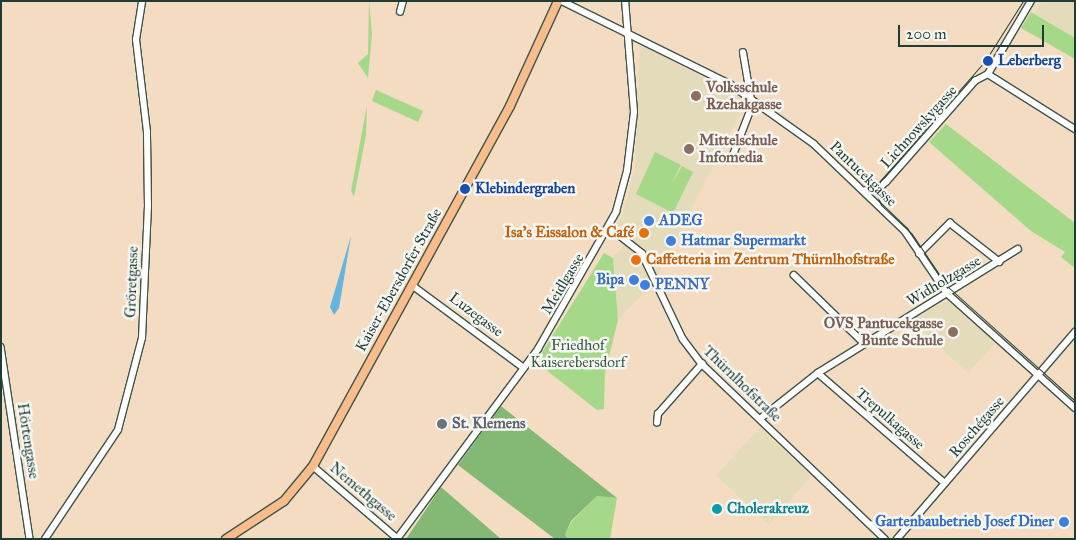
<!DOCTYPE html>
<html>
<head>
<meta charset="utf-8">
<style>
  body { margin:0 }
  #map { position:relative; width:1076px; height:540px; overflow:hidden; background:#f3dcc1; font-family:"IM FELL Great Primer",serif }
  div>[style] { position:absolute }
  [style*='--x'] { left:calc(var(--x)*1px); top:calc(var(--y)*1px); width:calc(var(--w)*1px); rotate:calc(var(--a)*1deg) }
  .built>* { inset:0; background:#e4dbba }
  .green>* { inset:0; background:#a5d989 }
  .forest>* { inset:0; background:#84b975 }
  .water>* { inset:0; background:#63b4de }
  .roads { filter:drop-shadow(1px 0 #3f5549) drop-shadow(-1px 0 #3f5549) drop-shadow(0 1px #3f5549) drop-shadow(0 -1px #3f5549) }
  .minor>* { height:5.5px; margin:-2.75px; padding:0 2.75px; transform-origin:2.75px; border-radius:2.75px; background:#fff }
  .major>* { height:8px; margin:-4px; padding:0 4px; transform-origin:4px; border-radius:4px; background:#f9bc8a }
  .tram>* { height:1px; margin:-0.5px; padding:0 0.5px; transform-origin:0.5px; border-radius:0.5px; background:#1f3d34 }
  .dots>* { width:14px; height:14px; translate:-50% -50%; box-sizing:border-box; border:2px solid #f6f6f2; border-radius:50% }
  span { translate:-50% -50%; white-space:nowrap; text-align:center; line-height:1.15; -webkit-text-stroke:5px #f6f6f2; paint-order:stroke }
  .transit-label { font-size:15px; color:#164399; font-weight:700 }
  .left { translate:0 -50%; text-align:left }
  .education-label { font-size:15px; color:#785e54; font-weight:700 }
  .right { translate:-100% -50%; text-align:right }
  .street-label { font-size:15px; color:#1f3d34 }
  .shop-label { font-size:15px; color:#366cbe; font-weight:700 }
  .food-label { font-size:15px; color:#c56008; font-weight:700 }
  .park-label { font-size:15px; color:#3a5c45 }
  .worship-label { font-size:15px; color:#5b616d; font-weight:700 }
  .culture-label { font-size:15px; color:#0d838f; font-weight:700 }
  .frame { position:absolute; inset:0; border:2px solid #1f3d34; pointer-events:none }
  .scale { position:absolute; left:898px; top:25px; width:146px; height:22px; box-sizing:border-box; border:2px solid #1f3d34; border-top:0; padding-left:6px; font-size:15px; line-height:18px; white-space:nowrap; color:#1f3d34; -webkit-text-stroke:4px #f6f6f2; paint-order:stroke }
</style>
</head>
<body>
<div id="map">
  <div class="built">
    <div style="clip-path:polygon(1042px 1px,1075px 1px,1075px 38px,1034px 14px)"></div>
    <div style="clip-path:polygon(640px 44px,746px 101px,655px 281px,618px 320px,613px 258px,626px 243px,611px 235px,623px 214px,635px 169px)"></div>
    <div style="clip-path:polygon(943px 302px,949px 302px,995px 343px,968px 373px,912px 321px)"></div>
    <div style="clip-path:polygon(760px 428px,811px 476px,769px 525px,716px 475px)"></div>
  </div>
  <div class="green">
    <div style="clip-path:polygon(369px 1px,372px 34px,368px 78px,358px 63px,368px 54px)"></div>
    <div style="clip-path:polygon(1031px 12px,1075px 38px,1075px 59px,1021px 28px)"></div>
    <div style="clip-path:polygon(376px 90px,423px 111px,418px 122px,372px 101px)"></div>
    <div style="clip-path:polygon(367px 105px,366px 135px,354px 197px,351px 191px)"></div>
    <div style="clip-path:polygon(946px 124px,1075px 223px,1075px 268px,1061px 257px,1065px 252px,1031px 231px,929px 142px)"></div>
    <div style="clip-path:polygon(655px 152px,681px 165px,671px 185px,682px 166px,693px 172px,673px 213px,636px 194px)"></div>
    <div style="clip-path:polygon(604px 253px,613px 258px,618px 320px,605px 373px,604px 409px,597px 410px,536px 362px)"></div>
    <div style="clip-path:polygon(597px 496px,617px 498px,610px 539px,568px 539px,565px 535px,572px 521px)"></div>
  </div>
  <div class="forest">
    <div style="clip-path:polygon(501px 406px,617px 498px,597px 496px,571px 521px,565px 535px,568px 539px,555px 539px,458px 465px)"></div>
    <div style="clip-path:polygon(441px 487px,501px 539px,406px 539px)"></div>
  </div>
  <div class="water">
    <div style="clip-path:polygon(351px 236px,339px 308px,334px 315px,330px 307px)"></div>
  </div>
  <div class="roads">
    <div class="minor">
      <div style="--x:562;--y:1;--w:187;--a:26.3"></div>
      <div style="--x:730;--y:84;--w:103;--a:35.5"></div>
      <div style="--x:814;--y:144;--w:126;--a:43.7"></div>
      <div style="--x:905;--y:231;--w:75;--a:55.9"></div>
      <div style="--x:947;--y:293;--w:172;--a:41.9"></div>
      <div style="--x:400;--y:12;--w:11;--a:-75"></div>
      <div style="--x:988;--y:74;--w:103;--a:32.3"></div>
      <div style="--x:988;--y:74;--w:85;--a:-59.5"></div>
      <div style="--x:733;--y:155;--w:53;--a:-68.8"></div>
      <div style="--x:752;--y:106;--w:54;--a:-99.6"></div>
      <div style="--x:866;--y:190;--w:11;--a:0"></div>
      <div style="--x:877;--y:190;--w:12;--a:-42"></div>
      <div style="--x:886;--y:182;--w:135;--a:-48.6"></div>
      <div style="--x:975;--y:81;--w:15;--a:-28"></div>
      <div style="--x:610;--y:228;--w:41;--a:38"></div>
      <div style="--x:642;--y:253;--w:95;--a:64.5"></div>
      <div style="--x:683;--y:339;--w:31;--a:53"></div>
      <div style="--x:702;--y:364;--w:253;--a:43.7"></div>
      <div style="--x:919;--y:254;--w:44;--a:-45"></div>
      <div style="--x:950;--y:223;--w:63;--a:38"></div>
      <div style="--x:794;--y:275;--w:98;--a:44.2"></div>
      <div style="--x:412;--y:285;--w:138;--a:36.5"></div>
      <div style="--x:1;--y:347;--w:194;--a:81.4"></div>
      <div style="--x:818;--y:373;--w:168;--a:40.9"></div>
      <div style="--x:760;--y:419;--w:74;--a:-38.4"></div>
      <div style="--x:818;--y:373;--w:235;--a:-31.8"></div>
      <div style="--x:657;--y:423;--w:9;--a:-84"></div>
      <div style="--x:658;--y:414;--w:67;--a:-48.7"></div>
      <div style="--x:313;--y:466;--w:111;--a:40.6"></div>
      <div style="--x:45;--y:539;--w:131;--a:-56.2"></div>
      <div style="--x:118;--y:430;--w:95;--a:-75.4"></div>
      <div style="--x:142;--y:338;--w:131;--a:-87.4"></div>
      <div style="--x:148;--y:207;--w:75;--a:-90.8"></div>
      <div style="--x:147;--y:132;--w:93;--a:-96.8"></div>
      <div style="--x:136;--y:40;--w:39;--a:-81"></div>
      <div style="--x:397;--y:539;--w:237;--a:-53.4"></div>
      <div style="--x:538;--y:349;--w:158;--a:-60.3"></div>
      <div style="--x:616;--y:212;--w:42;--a:-75"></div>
      <div style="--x:627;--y:171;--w:59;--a:-83.2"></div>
      <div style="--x:634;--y:112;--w:111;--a:-94.6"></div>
      <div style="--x:897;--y:539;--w:273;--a:-49.3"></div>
    </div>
    <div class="major">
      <div style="--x:226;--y:539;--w:69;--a:-33.2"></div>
      <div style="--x:284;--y:501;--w:45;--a:-50.4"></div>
      <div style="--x:313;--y:466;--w:410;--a:-61.3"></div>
      <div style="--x:510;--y:106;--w:115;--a:-65.4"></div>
    </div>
  </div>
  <div class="tram">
    <div style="--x:1023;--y:1;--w:71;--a:122.3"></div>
    <div style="--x:985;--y:61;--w:159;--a:131.2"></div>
    <div style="--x:880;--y:181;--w:13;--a:108"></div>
    <div style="--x:876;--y:193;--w:13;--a:67"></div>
    <div style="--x:881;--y:205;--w:42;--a:43.1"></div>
    <div style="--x:912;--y:234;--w:63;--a:56.1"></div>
    <div style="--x:947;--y:286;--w:172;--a:41.9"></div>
  </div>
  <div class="dots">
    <div style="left:988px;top:61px;background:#1a4fb4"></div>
    <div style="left:696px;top:96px;background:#8d6e63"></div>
    <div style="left:689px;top:149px;background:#8d6e63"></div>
    <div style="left:465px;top:189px;background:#1a4fb4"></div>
    <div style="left:649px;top:221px;background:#3f7fe0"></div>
    <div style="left:644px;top:233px;background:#e8710a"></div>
    <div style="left:671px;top:241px;background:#3f7fe0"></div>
    <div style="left:636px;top:260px;background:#e8710a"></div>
    <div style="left:634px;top:280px;background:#3f7fe0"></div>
    <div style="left:645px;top:285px;background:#3f7fe0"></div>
    <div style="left:953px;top:332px;background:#8d6e63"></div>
    <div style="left:442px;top:424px;background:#6b7280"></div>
    <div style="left:717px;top:509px;background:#0f9aa8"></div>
    <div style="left:1064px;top:522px;background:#3f7fe0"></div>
  </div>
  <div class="transit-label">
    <span class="left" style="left:998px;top:61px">Leberberg</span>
    <span class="left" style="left:475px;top:189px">Klebindergraben</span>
  </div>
  <div class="education-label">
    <span class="left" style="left:706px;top:96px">Volksschule<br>Rzehakgasse</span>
    <span class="left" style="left:699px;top:149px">Mittelschule<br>Infomedia</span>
    <span class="right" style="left:943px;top:332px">OVS Pantucekgasse<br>Bunte Schule</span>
  </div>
  <div class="street-label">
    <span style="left:919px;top:127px;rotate:-48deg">Lichnowskygasse</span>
    <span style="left:863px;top:174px;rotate:44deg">Pantucekgasse</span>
    <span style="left:399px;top:280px;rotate:-61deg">Kaiser-Ebersdorfer Straße</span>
    <span style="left:944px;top:281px;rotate:-31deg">Widholzgasse</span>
    <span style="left:132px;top:282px;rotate:-88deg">Gröretgasse</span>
    <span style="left:563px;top:284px;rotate:-59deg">Meidlgasse</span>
    <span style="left:476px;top:315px;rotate:37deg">Luzegasse</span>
    <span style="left:742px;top:384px;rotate:44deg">Thürnlhofstraße</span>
    <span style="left:890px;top:419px;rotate:41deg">Trepulkagasse</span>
    <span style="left:977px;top:427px;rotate:-49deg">Roschégasse</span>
    <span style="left:28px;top:441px;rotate:81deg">Hörtengasse</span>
    <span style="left:363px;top:492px;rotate:40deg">Nemethgasse</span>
  </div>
  <div class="shop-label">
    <span class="left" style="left:659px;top:221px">ADEG</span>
    <span class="left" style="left:681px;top:241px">Hatmar Supermarkt</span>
    <span class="right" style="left:624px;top:280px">Bipa</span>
    <span class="left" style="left:655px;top:285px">PENNY</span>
    <span class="right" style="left:1054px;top:522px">Gartenbaubetrieb Josef Diner</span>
  </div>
  <div class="food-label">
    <span class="right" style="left:634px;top:233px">Isa's Eissalon &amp; Café</span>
    <span class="left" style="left:646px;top:260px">Caffetteria im Zentrum Thürnlhofstraße</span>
  </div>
  <div class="park-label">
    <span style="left:578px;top:354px">Friedhof<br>Kaiserebersdorf</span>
  </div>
  <div class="worship-label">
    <span class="left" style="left:452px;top:424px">St. Klemens</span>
  </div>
  <div class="culture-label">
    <span class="left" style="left:727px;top:509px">Cholerakreuz</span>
  </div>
  <div class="frame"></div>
  <div class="scale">200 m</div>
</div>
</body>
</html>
